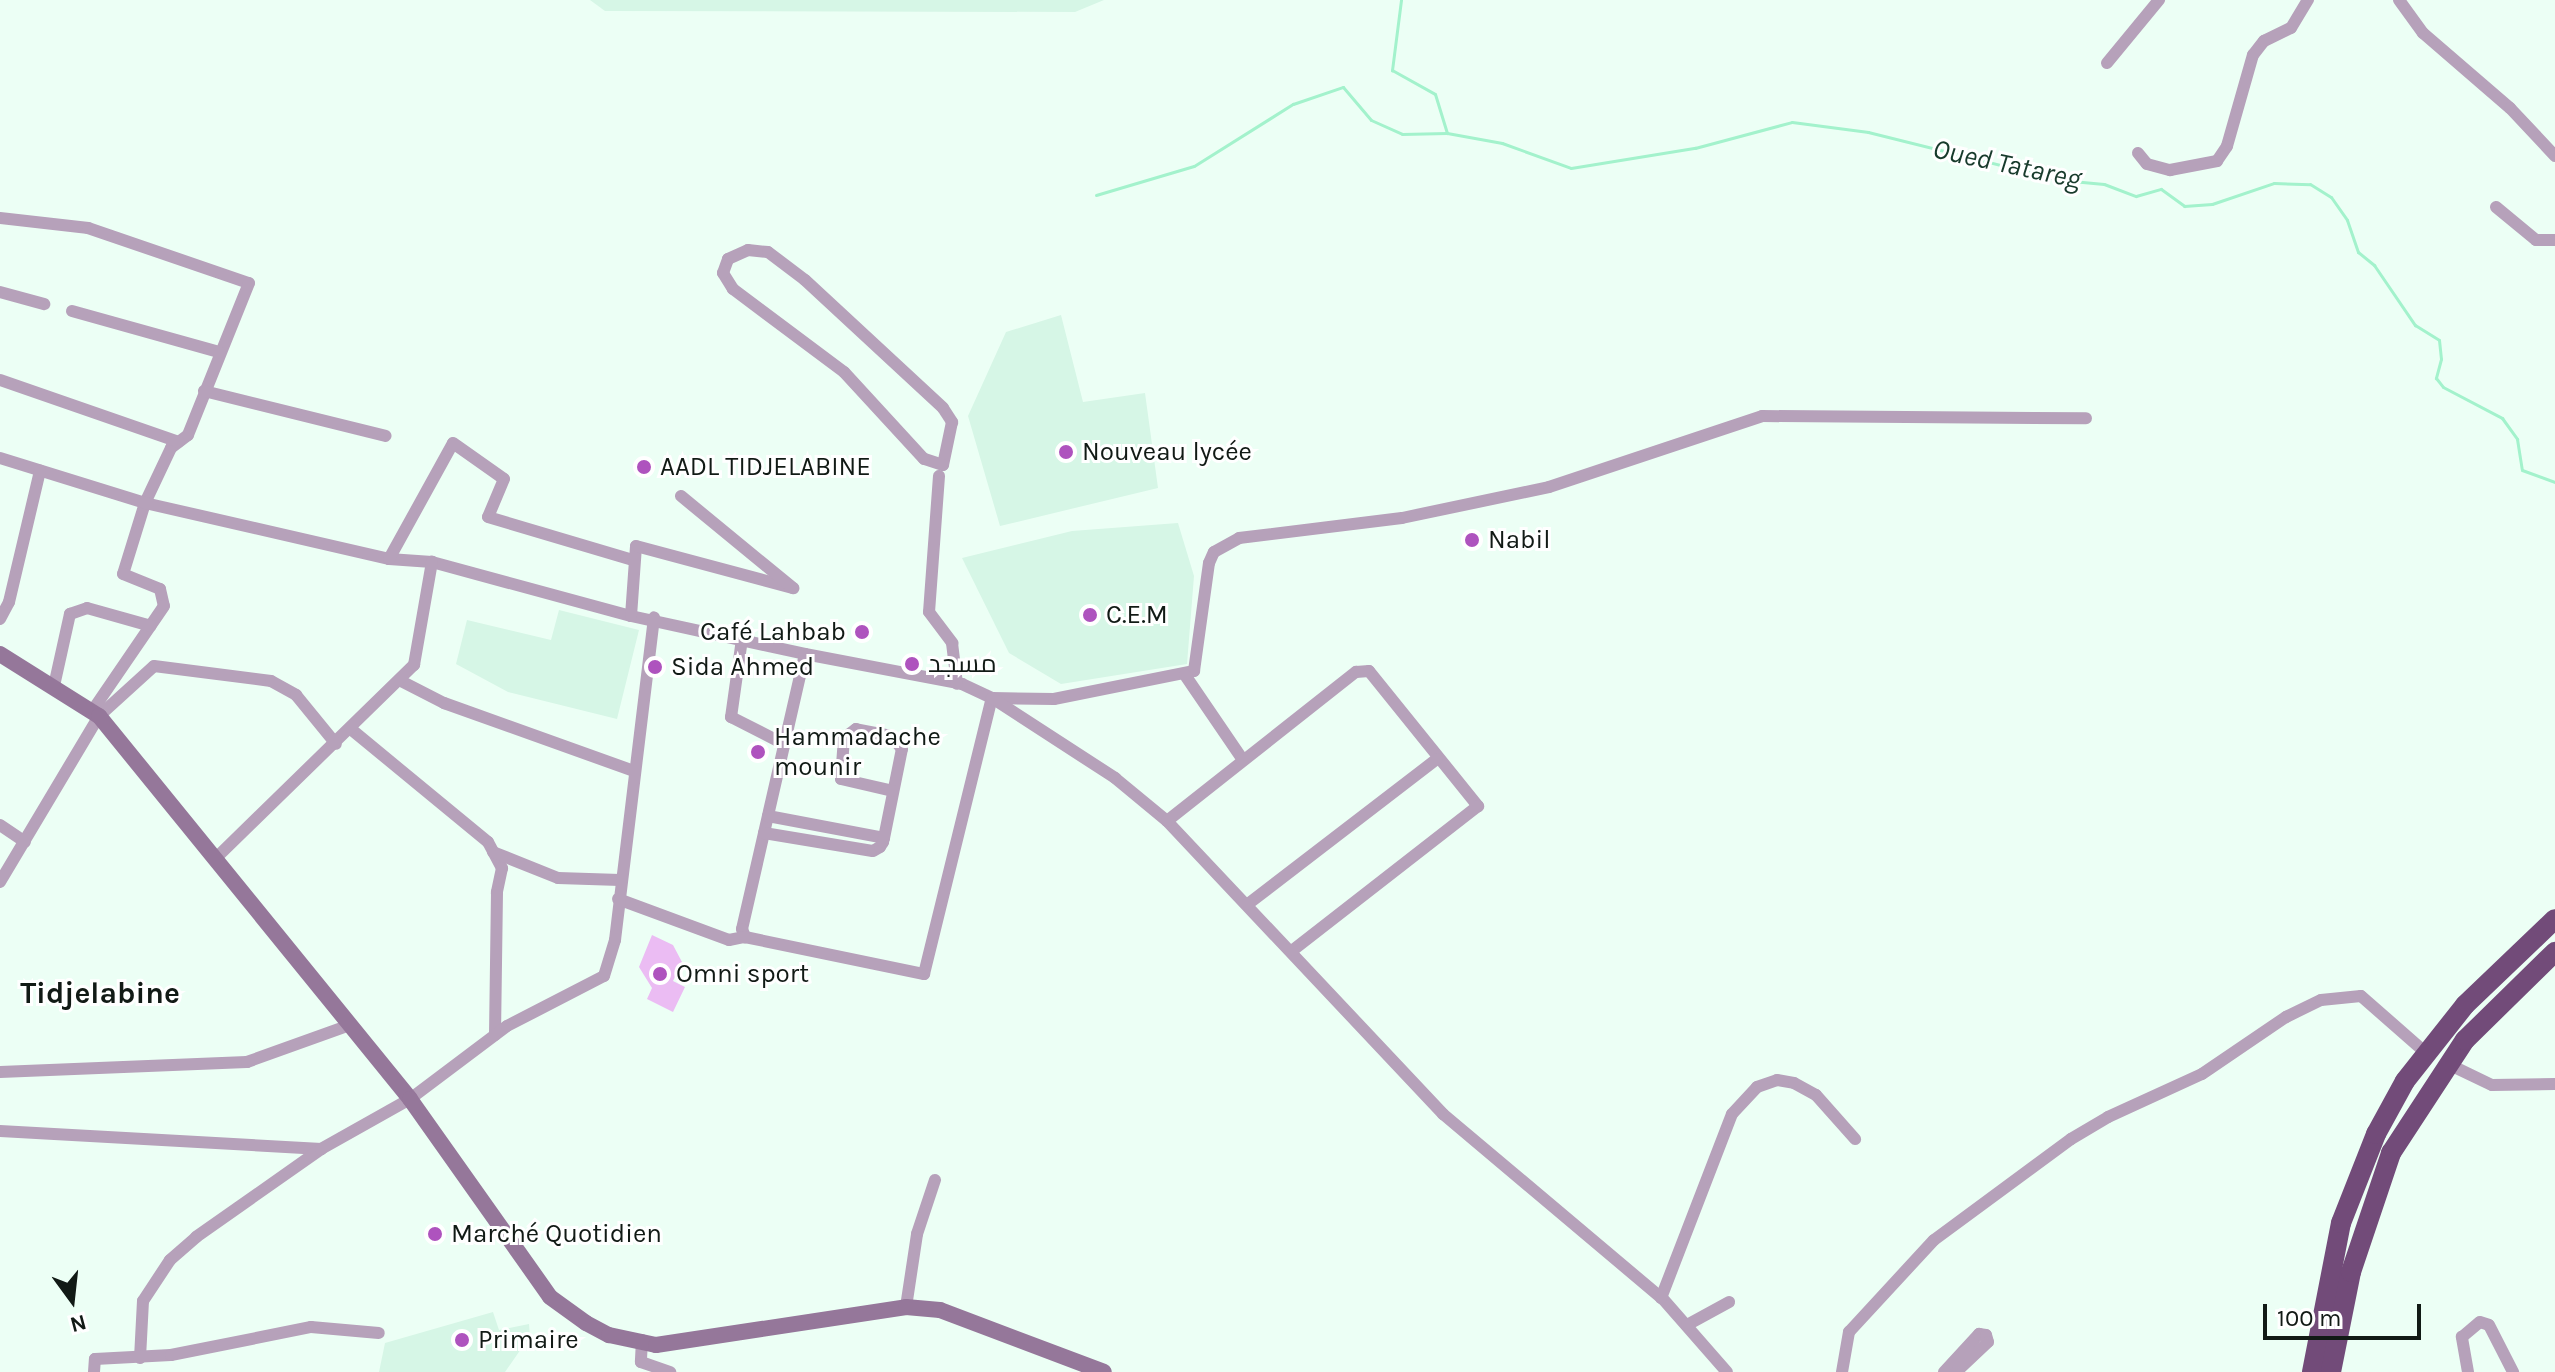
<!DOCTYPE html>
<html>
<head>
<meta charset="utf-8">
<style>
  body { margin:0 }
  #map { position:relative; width:2555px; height:1372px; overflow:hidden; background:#ecfff5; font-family:Karla,Cairo,sans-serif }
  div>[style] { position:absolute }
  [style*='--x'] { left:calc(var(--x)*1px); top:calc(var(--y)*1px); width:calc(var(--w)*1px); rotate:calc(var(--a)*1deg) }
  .built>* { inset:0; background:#d6f6e6 }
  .green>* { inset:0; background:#ebbcf3 }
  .stream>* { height:3px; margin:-1.5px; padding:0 1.5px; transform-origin:1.5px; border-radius:1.5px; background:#a3f2cc }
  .minor>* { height:12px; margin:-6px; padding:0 6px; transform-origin:6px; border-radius:6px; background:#b6a1ba }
  .secondary>* { height:16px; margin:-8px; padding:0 8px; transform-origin:8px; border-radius:8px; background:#95779a }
  .trunk>* { height:20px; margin:-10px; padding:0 10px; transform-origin:10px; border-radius:10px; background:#724b79 }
  .dots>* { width:22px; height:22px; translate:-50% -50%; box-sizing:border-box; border:4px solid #fff; border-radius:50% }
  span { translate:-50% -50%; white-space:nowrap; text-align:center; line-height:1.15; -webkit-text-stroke:6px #fff; paint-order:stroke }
  .poi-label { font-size:26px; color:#111a15 }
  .left { translate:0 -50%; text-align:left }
  .right { translate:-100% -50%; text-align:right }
  .water-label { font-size:28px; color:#183b2c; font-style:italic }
  .quarter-label { font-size:30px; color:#111a15; font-weight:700 }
  .north { position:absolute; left:32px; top:1260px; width:80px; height:80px; -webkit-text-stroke:6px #fff; paint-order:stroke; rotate:165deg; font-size:22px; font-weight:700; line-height:32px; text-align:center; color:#111a15 }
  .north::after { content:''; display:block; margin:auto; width:28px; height:36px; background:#111a15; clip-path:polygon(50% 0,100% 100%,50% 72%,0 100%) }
  .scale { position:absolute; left:2263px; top:1304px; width:158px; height:36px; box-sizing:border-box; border:4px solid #111a15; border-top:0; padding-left:10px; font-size:24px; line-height:28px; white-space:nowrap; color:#111a15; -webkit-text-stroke:6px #fff; paint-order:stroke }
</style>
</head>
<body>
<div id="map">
  <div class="built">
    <div style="clip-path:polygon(590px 0,1104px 0,1075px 12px,605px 11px)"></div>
    <div style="clip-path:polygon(1061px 315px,1083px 402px,1145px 393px,1158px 488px,1000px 526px,968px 416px,1006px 332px)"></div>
    <div style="clip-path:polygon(1178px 523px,1194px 576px,1187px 664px,1061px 684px,1009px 653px,962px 558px,1072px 531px)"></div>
    <div style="clip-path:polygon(559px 610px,639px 630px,617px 719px,508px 692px,456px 664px,467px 620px,551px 640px)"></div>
    <div style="clip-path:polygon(493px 1312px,499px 1330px,529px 1324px,530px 1336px,505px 1372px,379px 1372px,385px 1343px)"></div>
  </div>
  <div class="green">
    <div style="clip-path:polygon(652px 935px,673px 945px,682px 962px,673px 981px,685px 987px,673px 1012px,647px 999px,652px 988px,639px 967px)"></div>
  </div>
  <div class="stream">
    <div style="--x:1401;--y:0;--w:71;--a:97.3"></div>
    <div style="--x:1392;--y:70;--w:49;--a:29.2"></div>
    <div style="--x:1435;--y:94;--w:41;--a:72.9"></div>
    <div style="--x:1447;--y:133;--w:56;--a:10.3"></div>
    <div style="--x:1502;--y:143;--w:73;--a:19.9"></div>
    <div style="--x:1571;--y:168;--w:126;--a:-9.2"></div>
    <div style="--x:1695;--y:148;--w:100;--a:-15"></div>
    <div style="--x:1792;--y:122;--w:77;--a:7.5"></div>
    <div style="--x:1868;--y:132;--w:199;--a:14"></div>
    <div style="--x:2061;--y:180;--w:43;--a:5.3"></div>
    <div style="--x:2104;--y:184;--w:34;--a:21"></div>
    <div style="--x:2136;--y:196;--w:26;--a:-16"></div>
    <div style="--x:2161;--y:189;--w:29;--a:36"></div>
    <div style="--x:2184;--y:206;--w:28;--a:-4"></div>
    <div style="--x:2212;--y:204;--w:65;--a:-18.7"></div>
    <div style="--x:2274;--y:183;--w:36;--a:2"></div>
    <div style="--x:2310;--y:184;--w:25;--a:32"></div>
    <div style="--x:2331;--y:197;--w:28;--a:55"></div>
    <div style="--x:2347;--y:220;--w:34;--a:71"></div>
    <div style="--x:2358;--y:252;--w:21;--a:39"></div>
    <div style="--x:2374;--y:265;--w:73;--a:55.7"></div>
    <div style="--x:2415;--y:325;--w:28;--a:32"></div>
    <div style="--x:2439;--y:340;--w:19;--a:84"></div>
    <div style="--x:2441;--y:359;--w:20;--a:105"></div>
    <div style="--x:2436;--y:378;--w:11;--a:52"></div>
    <div style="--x:2443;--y:387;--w:67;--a:27.7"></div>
    <div style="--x:2502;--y:418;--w:26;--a:54"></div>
    <div style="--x:2517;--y:439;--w:31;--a:81"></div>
    <div style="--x:2522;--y:470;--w:35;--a:20"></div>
    <div style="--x:1096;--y:195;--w:102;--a:-16.5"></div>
    <div style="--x:1194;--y:166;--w:117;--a:-32.1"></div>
    <div style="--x:1293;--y:104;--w:53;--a:-18.8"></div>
    <div style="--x:1343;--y:87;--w:43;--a:49.7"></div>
    <div style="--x:1371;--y:120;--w:34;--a:24"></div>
    <div style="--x:1402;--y:134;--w:45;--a:-1.3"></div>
  </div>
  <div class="minor">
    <div style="--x:2399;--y:0;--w:41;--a:54"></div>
    <div style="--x:2423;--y:33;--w:115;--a:40.8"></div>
    <div style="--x:2510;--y:108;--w:66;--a:46.8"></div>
    <div style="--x:2107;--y:63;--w:82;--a:-50.5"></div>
    <div style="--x:2138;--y:153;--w:14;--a:51"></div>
    <div style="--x:2147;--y:164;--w:24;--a:15"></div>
    <div style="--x:2170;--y:170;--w:48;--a:-10.8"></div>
    <div style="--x:2217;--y:161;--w:18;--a:-56"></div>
    <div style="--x:2227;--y:146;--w:95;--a:-74.1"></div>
    <div style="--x:2253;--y:55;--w:18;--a:-52"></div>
    <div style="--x:2264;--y:41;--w:30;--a:-26"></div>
    <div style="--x:2291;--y:28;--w:33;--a:-59"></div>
    <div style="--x:2496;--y:207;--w:52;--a:39.5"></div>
    <div style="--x:2536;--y:240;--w:19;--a:0"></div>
    <div style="--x:0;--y:218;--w:89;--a:6.5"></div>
    <div style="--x:88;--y:228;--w:170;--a:18.9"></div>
    <div style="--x:249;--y:283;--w:164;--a:111.9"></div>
    <div style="--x:188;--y:435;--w:21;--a:143"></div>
    <div style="--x:171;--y:448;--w:61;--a:115.3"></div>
    <div style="--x:145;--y:503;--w:74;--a:107.2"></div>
    <div style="--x:123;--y:574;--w:40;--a:22"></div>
    <div style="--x:160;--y:589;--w:17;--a:77"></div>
    <div style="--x:164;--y:606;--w:127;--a:124.4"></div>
    <div style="--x:748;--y:250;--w:20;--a:6"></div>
    <div style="--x:768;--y:252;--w:46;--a:37.1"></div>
    <div style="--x:805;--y:280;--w:188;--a:42.8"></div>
    <div style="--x:943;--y:408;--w:17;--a:57"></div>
    <div style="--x:952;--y:422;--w:44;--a:101.8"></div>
    <div style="--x:943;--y:465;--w:20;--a:-162"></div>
    <div style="--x:924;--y:459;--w:118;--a:-132.6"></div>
    <div style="--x:844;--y:372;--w:139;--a:-143.2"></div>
    <div style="--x:733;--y:289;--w:19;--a:-122"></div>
    <div style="--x:723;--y:273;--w:15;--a:-70"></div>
    <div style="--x:728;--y:259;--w:22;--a:-24"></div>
    <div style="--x:0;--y:292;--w:46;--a:15.3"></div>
    <div style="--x:72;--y:311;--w:153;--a:15.6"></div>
    <div style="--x:0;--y:380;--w:189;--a:19.1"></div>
    <div style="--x:204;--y:391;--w:187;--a:13.9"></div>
    <div style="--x:0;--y:458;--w:152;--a:17.2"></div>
    <div style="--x:145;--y:503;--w:250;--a:12.9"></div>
    <div style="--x:389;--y:559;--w:43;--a:4"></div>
    <div style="--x:432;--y:562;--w:206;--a:15.2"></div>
    <div style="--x:631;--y:616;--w:178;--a:12.3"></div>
    <div style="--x:805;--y:654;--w:160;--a:10.8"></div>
    <div style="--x:962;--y:684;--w:33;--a:25"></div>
    <div style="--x:992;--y:698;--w:62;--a:0.9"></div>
    <div style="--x:1054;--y:699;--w:143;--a:-11.3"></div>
    <div style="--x:1194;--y:671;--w:109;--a:-82.1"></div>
    <div style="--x:1209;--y:563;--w:12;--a:-66"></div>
    <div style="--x:1214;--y:552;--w:29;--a:-29"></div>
    <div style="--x:1239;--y:538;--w:164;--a:-7"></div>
    <div style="--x:1402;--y:518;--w:150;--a:-11.9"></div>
    <div style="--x:1549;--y:487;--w:225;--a:-18.4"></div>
    <div style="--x:1762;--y:416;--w:324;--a:0.4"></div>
    <div style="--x:939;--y:476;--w:136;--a:94.2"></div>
    <div style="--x:929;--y:612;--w:39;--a:53"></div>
    <div style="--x:952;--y:643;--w:41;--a:83"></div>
    <div style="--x:389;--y:559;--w:132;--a:-61.1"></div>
    <div style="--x:453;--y:443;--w:62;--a:35.2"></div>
    <div style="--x:504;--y:479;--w:41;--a:112.8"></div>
    <div style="--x:488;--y:517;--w:151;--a:16.5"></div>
    <div style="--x:631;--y:616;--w:70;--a:-85.9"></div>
    <div style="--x:636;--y:546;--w:163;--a:15"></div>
    <div style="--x:793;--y:588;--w:145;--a:-140.6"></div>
    <div style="--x:0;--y:619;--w:19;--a:-62"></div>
    <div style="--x:9;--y:602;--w:135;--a:-76.7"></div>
    <div style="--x:742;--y:639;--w:79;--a:98"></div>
    <div style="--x:731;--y:717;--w:59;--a:27"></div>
    <div style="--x:805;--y:654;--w:282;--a:102.9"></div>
    <div style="--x:742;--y:929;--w:9;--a:69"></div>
    <div style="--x:745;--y:937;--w:183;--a:11.7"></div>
    <div style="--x:924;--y:974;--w:284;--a:-76.2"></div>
    <div style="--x:992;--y:698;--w:147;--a:33"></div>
    <div style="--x:1115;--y:778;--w:67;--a:39.6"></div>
    <div style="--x:1167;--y:821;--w:403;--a:46.7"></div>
    <div style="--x:1443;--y:1114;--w:287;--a:40.1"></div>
    <div style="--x:1663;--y:1299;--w:97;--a:48.8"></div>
    <div style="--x:1185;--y:675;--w:103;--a:55.7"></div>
    <div style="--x:399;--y:680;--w:51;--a:27.1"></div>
    <div style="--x:444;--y:703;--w:202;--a:19.7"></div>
    <div style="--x:54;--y:686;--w:74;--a:-77.5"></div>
    <div style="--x:70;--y:614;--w:18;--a:-19"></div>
    <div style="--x:87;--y:608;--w:66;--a:15.7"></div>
    <div style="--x:352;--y:730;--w:176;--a:39.5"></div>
    <div style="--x:488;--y:842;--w:30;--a:62"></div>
    <div style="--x:502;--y:868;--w:25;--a:102"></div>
    <div style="--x:497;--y:892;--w:143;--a:90.8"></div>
    <div style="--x:768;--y:816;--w:118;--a:10.7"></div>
    <div style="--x:1167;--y:821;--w:241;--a:-38.3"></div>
    <div style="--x:1356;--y:672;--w:13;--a:-4"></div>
    <div style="--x:1369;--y:671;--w:174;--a:51.1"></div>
    <div style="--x:1478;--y:806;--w:234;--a:142.1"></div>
    <div style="--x:0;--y:825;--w:30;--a:34"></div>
    <div style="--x:764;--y:833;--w:110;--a:9.4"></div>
    <div style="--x:873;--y:851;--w:8;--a:-30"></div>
    <div style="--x:880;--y:847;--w:6;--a:-59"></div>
    <div style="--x:883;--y:842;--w:4;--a:-76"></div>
    <div style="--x:884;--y:838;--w:91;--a:-78.6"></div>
    <div style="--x:902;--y:749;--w:17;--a:-130"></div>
    <div style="--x:891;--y:736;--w:36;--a:-169"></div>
    <div style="--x:856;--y:729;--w:15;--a:143"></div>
    <div style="--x:844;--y:738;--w:41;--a:94.2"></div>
    <div style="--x:841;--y:779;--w:53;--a:13"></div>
    <div style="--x:493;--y:852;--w:70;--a:21.8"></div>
    <div style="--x:558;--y:878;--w:62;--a:1.8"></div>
    <div style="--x:216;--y:858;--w:277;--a:-44.3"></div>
    <div style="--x:414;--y:665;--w:105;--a:-80.1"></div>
    <div style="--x:0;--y:882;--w:193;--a:-59.2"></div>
    <div style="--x:99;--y:716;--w:74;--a:-42.3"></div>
    <div style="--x:154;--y:666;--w:118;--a:7.3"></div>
    <div style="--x:271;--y:681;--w:29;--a:29"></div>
    <div style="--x:296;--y:695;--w:63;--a:50.8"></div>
    <div style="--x:618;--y:899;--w:118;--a:20.3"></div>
    <div style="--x:729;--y:940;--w:16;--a:-11"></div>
    <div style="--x:1248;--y:904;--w:238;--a:-37.5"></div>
    <div style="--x:2446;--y:1063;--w:51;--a:25.6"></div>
    <div style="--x:2492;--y:1085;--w:63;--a:-0.9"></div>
    <div style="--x:0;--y:1072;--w:247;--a:-2.3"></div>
    <div style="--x:247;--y:1062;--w:109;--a:-19.8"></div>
    <div style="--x:0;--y:1131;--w:322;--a:3.2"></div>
    <div style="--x:1661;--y:1298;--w:197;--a:-68.9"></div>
    <div style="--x:1732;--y:1114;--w:37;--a:-47"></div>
    <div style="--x:1757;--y:1087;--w:21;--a:-19"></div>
    <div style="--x:1777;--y:1080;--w:17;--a:10"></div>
    <div style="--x:1794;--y:1083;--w:25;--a:29"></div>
    <div style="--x:1816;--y:1095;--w:59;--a:48.4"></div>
    <div style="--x:906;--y:1307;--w:74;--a:-81.4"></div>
    <div style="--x:917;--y:1234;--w:57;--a:-71.6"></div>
    <div style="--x:1687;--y:1325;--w:48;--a:-28.7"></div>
    <div style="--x:642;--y:1340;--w:22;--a:93"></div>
    <div style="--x:641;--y:1362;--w:31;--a:19"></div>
    <div style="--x:140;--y:1358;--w:57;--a:-87"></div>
    <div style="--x:143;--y:1301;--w:49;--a:-56.6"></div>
    <div style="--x:170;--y:1260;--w:35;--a:-41"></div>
    <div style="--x:196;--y:1237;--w:153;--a:-35.1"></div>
    <div style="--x:321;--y:1149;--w:102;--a:-29.3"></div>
    <div style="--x:410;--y:1099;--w:121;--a:-37"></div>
    <div style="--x:507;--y:1026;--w:109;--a:-27.3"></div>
    <div style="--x:604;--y:976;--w:38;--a:-73"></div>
    <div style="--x:615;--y:940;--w:325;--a:-83.1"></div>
    <div style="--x:94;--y:1372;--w:13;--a:-86"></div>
    <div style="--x:95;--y:1359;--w:76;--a:-3"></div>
    <div style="--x:171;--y:1355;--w:143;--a:-11.3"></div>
    <div style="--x:311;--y:1327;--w:68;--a:5"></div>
    <div style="--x:1842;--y:1372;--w:41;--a:-80.1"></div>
    <div style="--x:1849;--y:1332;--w:125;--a:-47.3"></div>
    <div style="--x:1934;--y:1240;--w:170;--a:-36.4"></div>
    <div style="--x:2071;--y:1139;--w:43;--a:-30.7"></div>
    <div style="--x:2108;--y:1117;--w:103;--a:-24.6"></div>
    <div style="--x:2202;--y:1074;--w:102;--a:-34.2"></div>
    <div style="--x:2286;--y:1017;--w:39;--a:-26"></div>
    <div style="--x:2321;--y:1000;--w:40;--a:-5.7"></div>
    <div style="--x:2361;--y:996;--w:86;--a:41.2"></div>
    <div style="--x:1944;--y:1372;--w:52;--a:-47.4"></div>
    <div style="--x:1979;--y:1334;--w:7;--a:8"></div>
    <div style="--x:1986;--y:1335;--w:7;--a:74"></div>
    <div style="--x:1988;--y:1342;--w:44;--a:136.8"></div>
    <div style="--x:2468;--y:1372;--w:36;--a:-100"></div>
    <div style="--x:2462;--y:1337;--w:23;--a:-40"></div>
    <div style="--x:2480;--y:1322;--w:9;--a:18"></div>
    <div style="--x:2489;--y:1325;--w:53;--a:62.9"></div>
  </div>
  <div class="secondary">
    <div style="--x:0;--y:654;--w:117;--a:32.1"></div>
    <div style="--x:99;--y:716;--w:493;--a:50.9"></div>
    <div style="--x:410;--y:1099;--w:242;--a:54.7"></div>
    <div style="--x:550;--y:1297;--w:44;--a:35.8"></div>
    <div style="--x:586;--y:1323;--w:26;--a:28"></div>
    <div style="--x:609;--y:1335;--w:48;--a:12"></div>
    <div style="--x:656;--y:1345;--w:253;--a:-8.6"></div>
    <div style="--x:906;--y:1307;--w:34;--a:5"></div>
    <div style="--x:940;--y:1310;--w:175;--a:20.7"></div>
  </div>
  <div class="trunk">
    <div style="--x:2312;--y:1372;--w:152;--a:-79"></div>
    <div style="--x:2341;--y:1223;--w:96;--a:-68.5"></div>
    <div style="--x:2376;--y:1134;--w:60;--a:-61.3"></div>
    <div style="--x:2405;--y:1081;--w:97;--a:-51.7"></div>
    <div style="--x:2465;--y:1005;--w:124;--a:-43.7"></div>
    <div style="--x:2331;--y:1372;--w:102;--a:-78.7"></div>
    <div style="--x:2351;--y:1272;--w:126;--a:-71.4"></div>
    <div style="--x:2391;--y:1153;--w:135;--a:-56.8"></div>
    <div style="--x:2465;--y:1040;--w:126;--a:-44.4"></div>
  </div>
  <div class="dots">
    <div style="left:1066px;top:452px;background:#ae53be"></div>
    <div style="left:644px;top:467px;background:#ae53be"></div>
    <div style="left:1472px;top:540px;background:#ae53be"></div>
    <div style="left:1090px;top:615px;background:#ae53be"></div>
    <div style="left:862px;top:632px;background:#ae53be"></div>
    <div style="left:912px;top:664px;background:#ae53be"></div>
    <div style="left:655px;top:667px;background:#ae53be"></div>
    <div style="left:758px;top:752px;background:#ae53be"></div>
    <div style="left:660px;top:974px;background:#ae53be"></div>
    <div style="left:435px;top:1234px;background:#ae53be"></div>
    <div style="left:462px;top:1340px;background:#ae53be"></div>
  </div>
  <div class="poi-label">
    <span class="left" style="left:1082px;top:452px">Nouveau lycée</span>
    <span class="left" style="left:660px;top:467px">AADL TIDJELABINE</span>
    <span class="left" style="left:1488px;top:540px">Nabil</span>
    <span class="left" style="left:1106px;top:615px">C.E.M</span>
    <span class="right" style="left:846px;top:632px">Café Lahbab</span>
    <span class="left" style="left:928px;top:664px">مسجد</span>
    <span class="left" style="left:671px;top:667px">Sida Ahmed</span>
    <span class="left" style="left:774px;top:752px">Hammadache<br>mounir</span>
    <span class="left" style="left:676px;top:974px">Omni sport</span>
    <span class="left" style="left:451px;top:1234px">Marché Quotidien</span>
    <span class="left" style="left:478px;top:1340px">Primaire</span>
  </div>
  <div class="water-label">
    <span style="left:2007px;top:164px;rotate:12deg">Oued Tatareg</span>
  </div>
  <div class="quarter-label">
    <span style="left:100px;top:993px">Tidjelabine</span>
  </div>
  <div class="north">N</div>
  <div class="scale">100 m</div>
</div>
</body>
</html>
